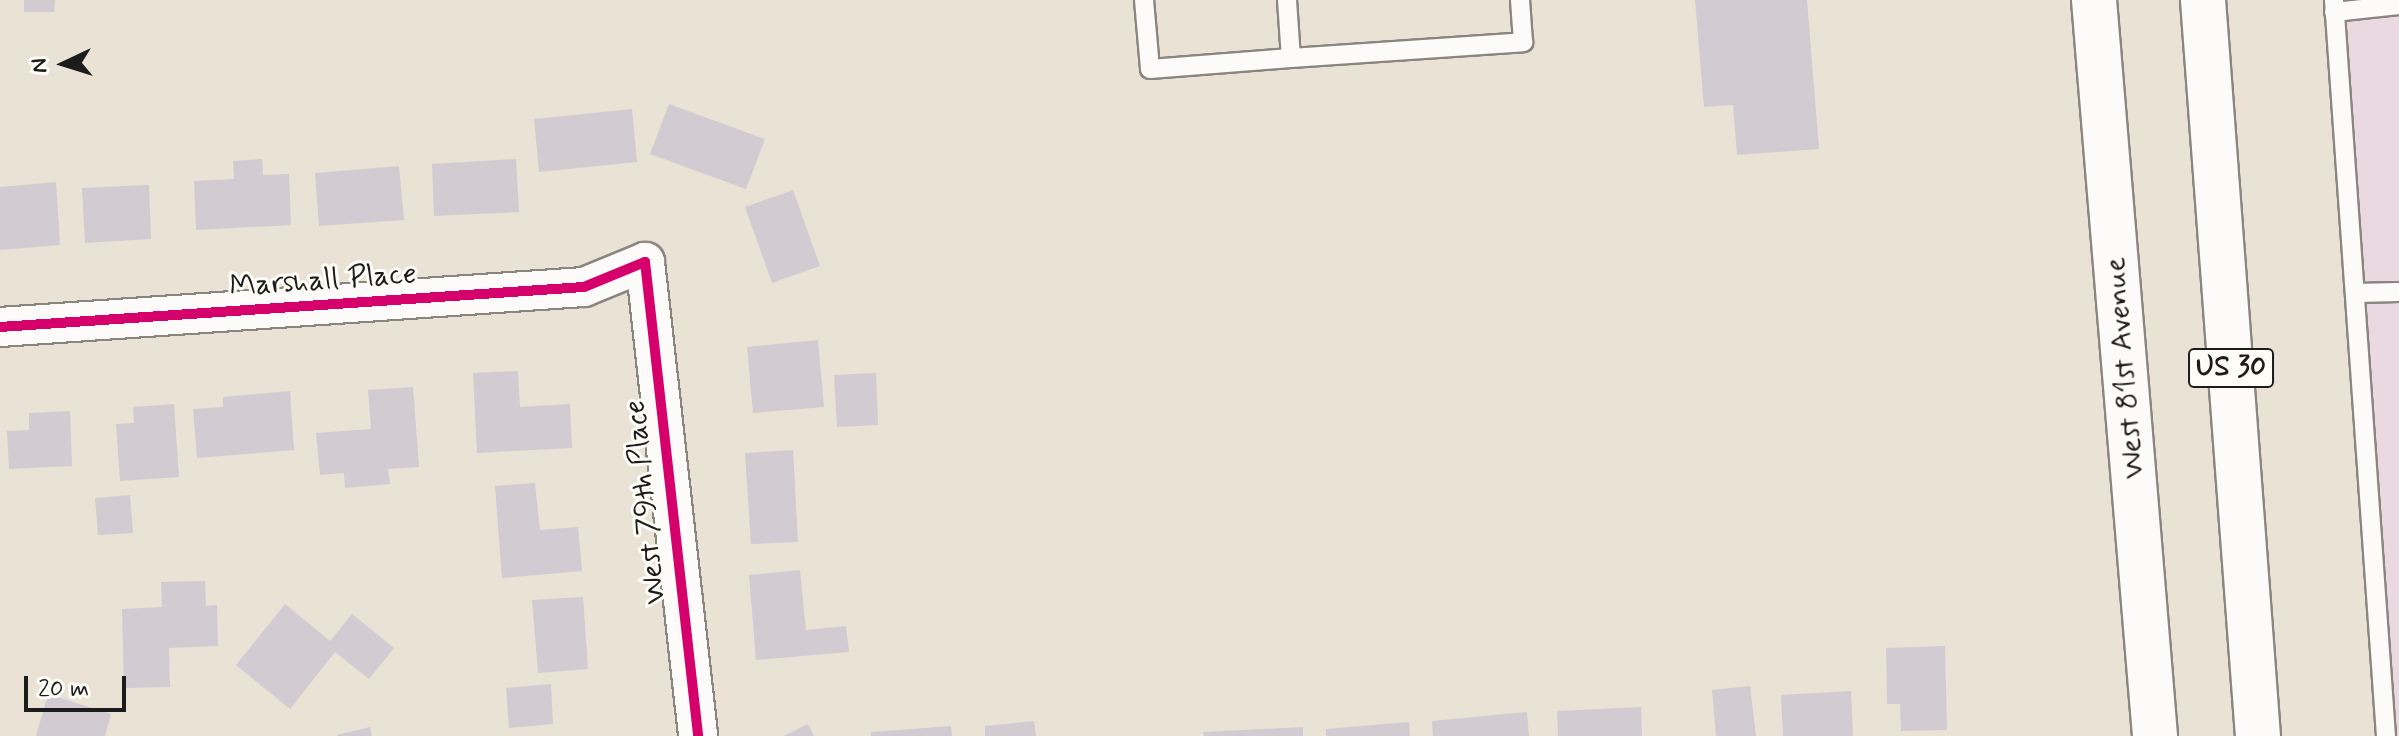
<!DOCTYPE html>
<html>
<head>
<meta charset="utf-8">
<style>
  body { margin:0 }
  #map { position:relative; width:2399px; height:736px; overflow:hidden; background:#eae2d5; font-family:Mynerve,sans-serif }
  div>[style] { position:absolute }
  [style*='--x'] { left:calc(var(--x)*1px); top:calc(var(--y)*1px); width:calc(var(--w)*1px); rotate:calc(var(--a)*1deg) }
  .built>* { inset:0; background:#ebd9e1 }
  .building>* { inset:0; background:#d2cbd1 }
  .roads { filter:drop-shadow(2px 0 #89857f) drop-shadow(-2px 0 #89857f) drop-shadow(0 2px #89857f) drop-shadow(0 -2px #89857f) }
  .service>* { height:18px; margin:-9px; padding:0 9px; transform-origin:9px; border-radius:9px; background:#fcfbf9 }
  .minor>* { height:38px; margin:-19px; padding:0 19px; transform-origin:19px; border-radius:19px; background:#fcfbf9 }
  .primary>* { height:44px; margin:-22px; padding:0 22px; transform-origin:22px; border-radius:22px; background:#fcfbf9 }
  .cycleway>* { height:10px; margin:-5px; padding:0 5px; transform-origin:5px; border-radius:5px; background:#d6006c }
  span { translate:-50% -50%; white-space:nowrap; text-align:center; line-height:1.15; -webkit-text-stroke:6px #fdfcf7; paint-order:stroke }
  .shield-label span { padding:2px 6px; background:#fdfcf7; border:2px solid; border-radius:6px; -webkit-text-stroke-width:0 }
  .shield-label { font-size:28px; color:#1c1c1c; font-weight:700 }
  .street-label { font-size:30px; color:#1c1c1c }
  .north { position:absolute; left:24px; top:24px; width:80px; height:80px; -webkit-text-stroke:6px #fdfcf7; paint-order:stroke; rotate:266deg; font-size:22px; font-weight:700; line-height:32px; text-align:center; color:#1c1c1c }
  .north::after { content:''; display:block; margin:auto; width:28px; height:36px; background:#1c1c1c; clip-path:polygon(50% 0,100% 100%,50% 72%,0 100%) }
  .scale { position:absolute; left:24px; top:676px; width:102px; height:36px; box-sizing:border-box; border:4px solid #1c1c1c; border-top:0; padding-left:10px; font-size:24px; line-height:28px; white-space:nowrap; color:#1c1c1c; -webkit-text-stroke:6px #fdfcf7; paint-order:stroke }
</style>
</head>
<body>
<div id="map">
  <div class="built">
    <div style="clip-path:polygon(2327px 0,2399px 0,2399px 736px,2387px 736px)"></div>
  </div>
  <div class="building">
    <div style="clip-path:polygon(24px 0,55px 0,54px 12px,24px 12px)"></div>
    <div style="clip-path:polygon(1695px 0,1807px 0,1819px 149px,1737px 155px,1733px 105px,1704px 107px)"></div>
    <div style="clip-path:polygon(669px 104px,765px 139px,746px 189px,650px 154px)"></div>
    <div style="clip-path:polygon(632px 109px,637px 162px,539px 172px,534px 119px)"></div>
    <div style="clip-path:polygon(262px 159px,263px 175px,289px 174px,291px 225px,196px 230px,194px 181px,234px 179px,233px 161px)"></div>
    <div style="clip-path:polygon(516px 159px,519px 212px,434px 216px,432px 164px)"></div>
    <div style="clip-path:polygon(399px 166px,404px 220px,319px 226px,315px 173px)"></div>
    <div style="clip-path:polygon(56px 182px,60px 245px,0 250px,0 187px)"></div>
    <div style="clip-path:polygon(149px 185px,151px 239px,85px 243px,82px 188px)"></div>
    <div style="clip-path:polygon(793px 190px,820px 266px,772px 283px,745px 207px)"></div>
    <div style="clip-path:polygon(818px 340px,824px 407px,753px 413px,747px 347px)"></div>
    <div style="clip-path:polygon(518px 371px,520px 407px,570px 404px,572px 448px,477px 453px,473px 373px)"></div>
    <div style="clip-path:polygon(876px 373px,878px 425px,837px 427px,834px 375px)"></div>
    <div style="clip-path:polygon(413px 387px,419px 467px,388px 469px,390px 484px,345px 488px,344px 473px,320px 475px,316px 433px,371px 429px,368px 390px)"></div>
    <div style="clip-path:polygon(290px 391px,294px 450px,197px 458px,193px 409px,223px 407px,223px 397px)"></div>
    <div style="clip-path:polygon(174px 404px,179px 477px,120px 481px,116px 424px,134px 423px,133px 407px)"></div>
    <div style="clip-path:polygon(70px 411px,72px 466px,9px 469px,7px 431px,29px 430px,29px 413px)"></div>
    <div style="clip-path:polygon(793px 450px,798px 542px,751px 544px,745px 453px)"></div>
    <div style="clip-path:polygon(535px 483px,540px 530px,578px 527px,582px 571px,502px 578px,495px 486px)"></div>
    <div style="clip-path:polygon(130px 495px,133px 533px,98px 535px,95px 498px)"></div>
    <div style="clip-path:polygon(800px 570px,806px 630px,846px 626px,849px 652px,756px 660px,749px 575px)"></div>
    <div style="clip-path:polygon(205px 581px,206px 606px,217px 605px,218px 646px,169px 648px,170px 687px,124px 688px,122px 609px,162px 607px,161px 582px)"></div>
    <div style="clip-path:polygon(583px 597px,588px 669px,538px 673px,532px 600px)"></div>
    <div style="clip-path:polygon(285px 604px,330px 641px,352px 614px,394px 648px,369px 679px,335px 652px,290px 709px,236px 665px)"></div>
    <div style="clip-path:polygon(1945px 646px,1947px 730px,1901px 731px,1900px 704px,1887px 704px,1886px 648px)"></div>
    <div style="clip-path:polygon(551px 684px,553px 724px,509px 728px,506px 688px)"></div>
    <div style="clip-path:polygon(1750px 686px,1756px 736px,1716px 736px,1712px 690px)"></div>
    <div style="clip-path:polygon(1851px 691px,1853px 736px,1783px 736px,1781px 695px)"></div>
    <div style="clip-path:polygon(48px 694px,111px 714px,105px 736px,36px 736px)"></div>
    <div style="clip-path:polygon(1641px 707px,1642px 736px,1558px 736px,1557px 711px)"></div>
    <div style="clip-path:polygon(1527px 712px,1529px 736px,1433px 736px,1432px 721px)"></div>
    <div style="clip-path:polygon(1034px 721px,1036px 736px,985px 736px,985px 726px)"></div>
    <div style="clip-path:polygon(1409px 722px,1410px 736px,1326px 736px,1326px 729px)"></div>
    <div style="clip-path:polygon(808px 724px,814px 736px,784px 736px)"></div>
    <div style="clip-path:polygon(951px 726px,952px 736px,871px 736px,871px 732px)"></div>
    <div style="clip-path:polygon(370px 727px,372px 736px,337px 736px,337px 735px)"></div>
    <div style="clip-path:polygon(1303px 727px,1303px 736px,1204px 736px,1203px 732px)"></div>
  </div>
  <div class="roads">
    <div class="service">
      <div style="--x:1144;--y:0;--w:69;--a:85"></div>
      <div style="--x:1150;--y:69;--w:141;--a:-4.5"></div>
      <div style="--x:1287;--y:0;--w:58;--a:86.1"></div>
      <div style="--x:1291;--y:58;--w:233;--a:-3.9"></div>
      <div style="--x:1523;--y:42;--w:42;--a:-94.1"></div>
      <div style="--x:2334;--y:0;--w:738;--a:85.96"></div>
      <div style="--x:2334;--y:12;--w:65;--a:-6.1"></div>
      <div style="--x:2355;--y:293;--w:44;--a:-1.3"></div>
    </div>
    <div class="minor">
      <div style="--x:0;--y:327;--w:585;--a:-3.92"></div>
      <div style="--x:584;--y:287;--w:66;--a:-22.3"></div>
      <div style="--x:645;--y:262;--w:477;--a:83.6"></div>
    </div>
    <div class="primary">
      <div style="--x:2094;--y:0;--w:739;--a:85.26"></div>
      <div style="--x:2203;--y:0;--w:738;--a:85.73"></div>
    </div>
  </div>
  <div class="cycleway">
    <div style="--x:0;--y:327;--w:585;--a:-3.92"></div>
    <div style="--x:584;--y:287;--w:66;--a:-22.3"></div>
    <div style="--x:645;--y:262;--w:477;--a:83.6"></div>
  </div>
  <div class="shield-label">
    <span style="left:2231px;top:368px">US 30</span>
  </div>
  <div class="street-label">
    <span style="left:323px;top:281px;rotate:-4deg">Marshall Place</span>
    <span style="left:2125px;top:368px;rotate:-95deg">West 81st Avenue</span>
    <span style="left:646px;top:502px;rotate:-96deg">West 79th Place</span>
  </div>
  <div class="north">N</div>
  <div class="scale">20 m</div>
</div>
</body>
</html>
